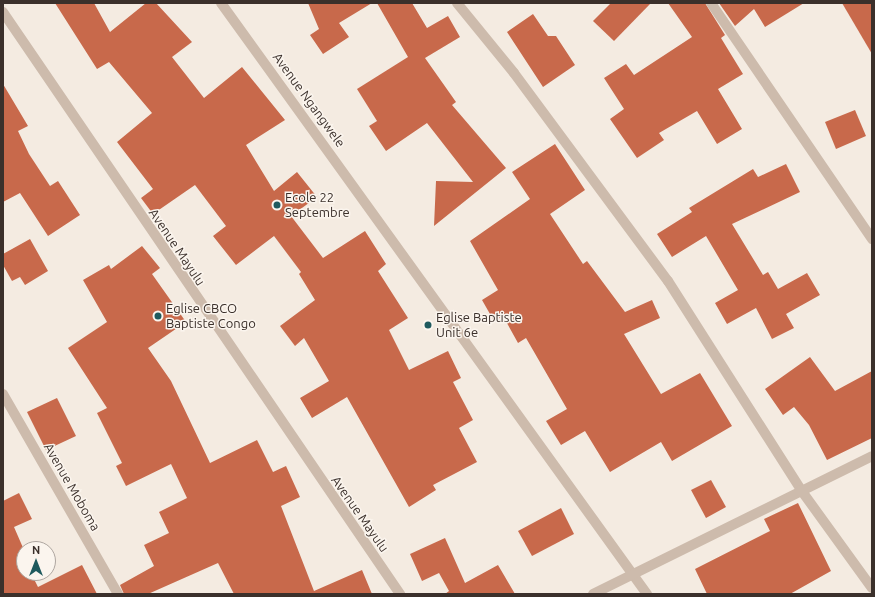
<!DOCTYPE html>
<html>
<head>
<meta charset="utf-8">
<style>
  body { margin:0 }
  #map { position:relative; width:875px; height:597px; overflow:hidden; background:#f4ebe1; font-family:Ubuntu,sans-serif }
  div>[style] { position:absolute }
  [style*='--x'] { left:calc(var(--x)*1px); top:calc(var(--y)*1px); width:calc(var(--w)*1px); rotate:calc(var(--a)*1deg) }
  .building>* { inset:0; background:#c8694b }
  .minor>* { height:10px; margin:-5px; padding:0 5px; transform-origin:5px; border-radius:5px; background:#cdbbac }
  .dots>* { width:11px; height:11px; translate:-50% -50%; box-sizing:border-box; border:2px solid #fbf5ee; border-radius:50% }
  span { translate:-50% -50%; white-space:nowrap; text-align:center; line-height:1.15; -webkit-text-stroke:3px #fbf5ee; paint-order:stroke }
  .street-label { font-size:13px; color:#3b302b }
  .poi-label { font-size:13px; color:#3b302b }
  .left { translate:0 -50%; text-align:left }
  .frame { position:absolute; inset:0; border:4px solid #3b302b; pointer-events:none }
  .north { position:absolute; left:16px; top:541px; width:40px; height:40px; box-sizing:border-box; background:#fbf5ee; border:1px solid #aea6a0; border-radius:50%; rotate:0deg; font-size:11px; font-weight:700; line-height:16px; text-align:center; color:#3b302b }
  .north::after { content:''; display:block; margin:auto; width:14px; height:18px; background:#1f5a5e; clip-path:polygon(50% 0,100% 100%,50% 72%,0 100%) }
</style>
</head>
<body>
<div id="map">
  <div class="building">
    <div style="clip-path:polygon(55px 3px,94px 3px,110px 32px,146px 3px,156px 3px,192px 42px,172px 57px,204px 98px,242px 67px,285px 120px,246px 145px,274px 191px,297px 172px,317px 197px,291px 216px,323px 258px,365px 231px,386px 264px,378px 271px,408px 318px,389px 330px,409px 370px,448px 351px,461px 378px,453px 382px,473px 420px,459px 428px,477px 462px,433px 485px,436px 490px,409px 507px,347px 397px,312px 418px,300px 398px,329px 381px,304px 338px,295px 346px,280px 326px,315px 300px,299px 274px,301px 272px,274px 236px,236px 265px,213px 236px,226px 226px,195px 185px,153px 214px,141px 198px,153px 189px,117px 142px,152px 113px,109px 62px,97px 69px)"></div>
    <div style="clip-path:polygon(308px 3px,372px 3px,339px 23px,349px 37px,323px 54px,310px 35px,319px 29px)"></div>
    <div style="clip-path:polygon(377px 3px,412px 3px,427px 28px,448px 16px,460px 37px,425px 58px,456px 102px,452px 105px,506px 168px,434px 226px,436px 181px,473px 182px,427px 123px,386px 151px,369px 126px,377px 121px,357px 89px,408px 57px)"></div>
    <div style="clip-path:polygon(611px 3px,651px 3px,614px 41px,593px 21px)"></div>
    <div style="clip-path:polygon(668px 3px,705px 3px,725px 35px,721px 38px,743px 74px,718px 89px,742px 129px,717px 144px,697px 111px,659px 133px,664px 140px,637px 158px,610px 119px,624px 109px,604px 78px,626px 64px,634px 75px,692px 37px)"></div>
    <div style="clip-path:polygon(719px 3px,804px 3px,765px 27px,754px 9px,735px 26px)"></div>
    <div style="clip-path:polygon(842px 3px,872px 3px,872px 54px)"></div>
    <div style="clip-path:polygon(533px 14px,548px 36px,556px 36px,575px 65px,543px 87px,507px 32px)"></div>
    <div style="clip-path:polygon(3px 84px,28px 126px,18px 131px,29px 154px,50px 186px,58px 181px,80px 215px,48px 236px,20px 193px,3px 202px)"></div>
    <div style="clip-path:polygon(855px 110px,866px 136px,836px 149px,825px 122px)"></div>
    <div style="clip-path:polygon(555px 144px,585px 190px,550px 214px,583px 264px,587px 261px,625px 312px,652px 300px,660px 318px,624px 334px,661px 394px,700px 373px,732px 426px,672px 461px,661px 442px,610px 472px,585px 431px,561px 445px,546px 421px,567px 409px,526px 338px,518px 343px,503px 316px,494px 321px,482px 300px,498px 290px,470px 241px,530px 199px,512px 172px)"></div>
    <div style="clip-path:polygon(786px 164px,800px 192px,732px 224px,763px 275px,768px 272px,778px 289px,807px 273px,820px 295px,786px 314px,794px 328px,772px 339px,756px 308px,727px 324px,715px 303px,738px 290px,706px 236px,672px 257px,657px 234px,692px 212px,689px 208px,753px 169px,758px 177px)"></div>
    <div style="clip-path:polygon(30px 239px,48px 271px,25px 285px,20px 277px,12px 281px,3px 265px,3px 254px)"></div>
    <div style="clip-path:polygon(142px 246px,160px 268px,152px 274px,186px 322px,148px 348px,171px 381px,210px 463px,257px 440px,273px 472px,286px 466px,300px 497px,281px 506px,314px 591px,362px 570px,372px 594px,234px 594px,218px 563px,148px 594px,124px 594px,120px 585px,154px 566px,144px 545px,169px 533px,159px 512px,187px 498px,171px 464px,126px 486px,116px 466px,122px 463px,97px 413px,107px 408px,68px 348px,107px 322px,83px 280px,109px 265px,111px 269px)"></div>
    <div style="clip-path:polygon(810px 357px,835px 391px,872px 371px,872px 438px,827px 460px,809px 425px,794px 407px,783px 415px,765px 389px)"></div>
    <div style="clip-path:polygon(57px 398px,76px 436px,46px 450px,27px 412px)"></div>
    <div style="clip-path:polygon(711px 480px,726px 507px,706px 518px,691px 490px)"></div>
    <div style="clip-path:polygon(19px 493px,32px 519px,14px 527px,24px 550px,24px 573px,31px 573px,38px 587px,82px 565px,97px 594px,3px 594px,3px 501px)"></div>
    <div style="clip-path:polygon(798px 503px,831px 571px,790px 594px,707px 594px,695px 569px,770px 531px,764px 519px)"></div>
    <div style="clip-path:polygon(561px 508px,574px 534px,532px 556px,518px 531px)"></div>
    <div style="clip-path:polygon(445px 538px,465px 583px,498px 565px,515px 594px,445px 594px,449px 591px,439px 573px,422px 581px,410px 554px)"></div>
  </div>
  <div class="minor">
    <div style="--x:221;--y:3;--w:729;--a:54.22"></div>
    <div style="--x:457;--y:3;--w:90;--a:50.8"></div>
    <div style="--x:514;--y:73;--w:259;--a:53.5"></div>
    <div style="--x:668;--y:281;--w:248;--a:57.5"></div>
    <div style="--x:801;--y:490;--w:121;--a:54.1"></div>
    <div style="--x:711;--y:3;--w:286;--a:55.7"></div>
    <div style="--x:3;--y:12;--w:705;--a:55.7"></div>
    <div style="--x:3;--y:394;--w:231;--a:60.1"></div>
    <div style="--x:593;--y:594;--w:311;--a:-26.3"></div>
  </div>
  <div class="dots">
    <div style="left:277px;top:205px;background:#1f5a5e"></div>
    <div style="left:158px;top:316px;background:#1f5a5e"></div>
    <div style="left:428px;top:325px;background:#1f5a5e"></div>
  </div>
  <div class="street-label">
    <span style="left:309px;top:100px;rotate:54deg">Avenue Ngangwele</span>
    <span style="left:177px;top:247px;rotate:56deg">Avenue Mayulu</span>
    <span style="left:72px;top:487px;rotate:60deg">Avenue Moboma</span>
    <span style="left:360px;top:514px;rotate:55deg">Avenue Mayulu</span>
  </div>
  <div class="poi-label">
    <span class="left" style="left:285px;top:205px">Ecole 22<br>Septembre</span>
    <span class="left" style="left:166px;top:316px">Eglise CBCO<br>Baptiste Congo</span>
    <span class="left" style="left:436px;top:325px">Eglise Baptiste<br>Unit 6e</span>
  </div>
  <div class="frame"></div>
  <div class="north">N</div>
</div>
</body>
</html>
